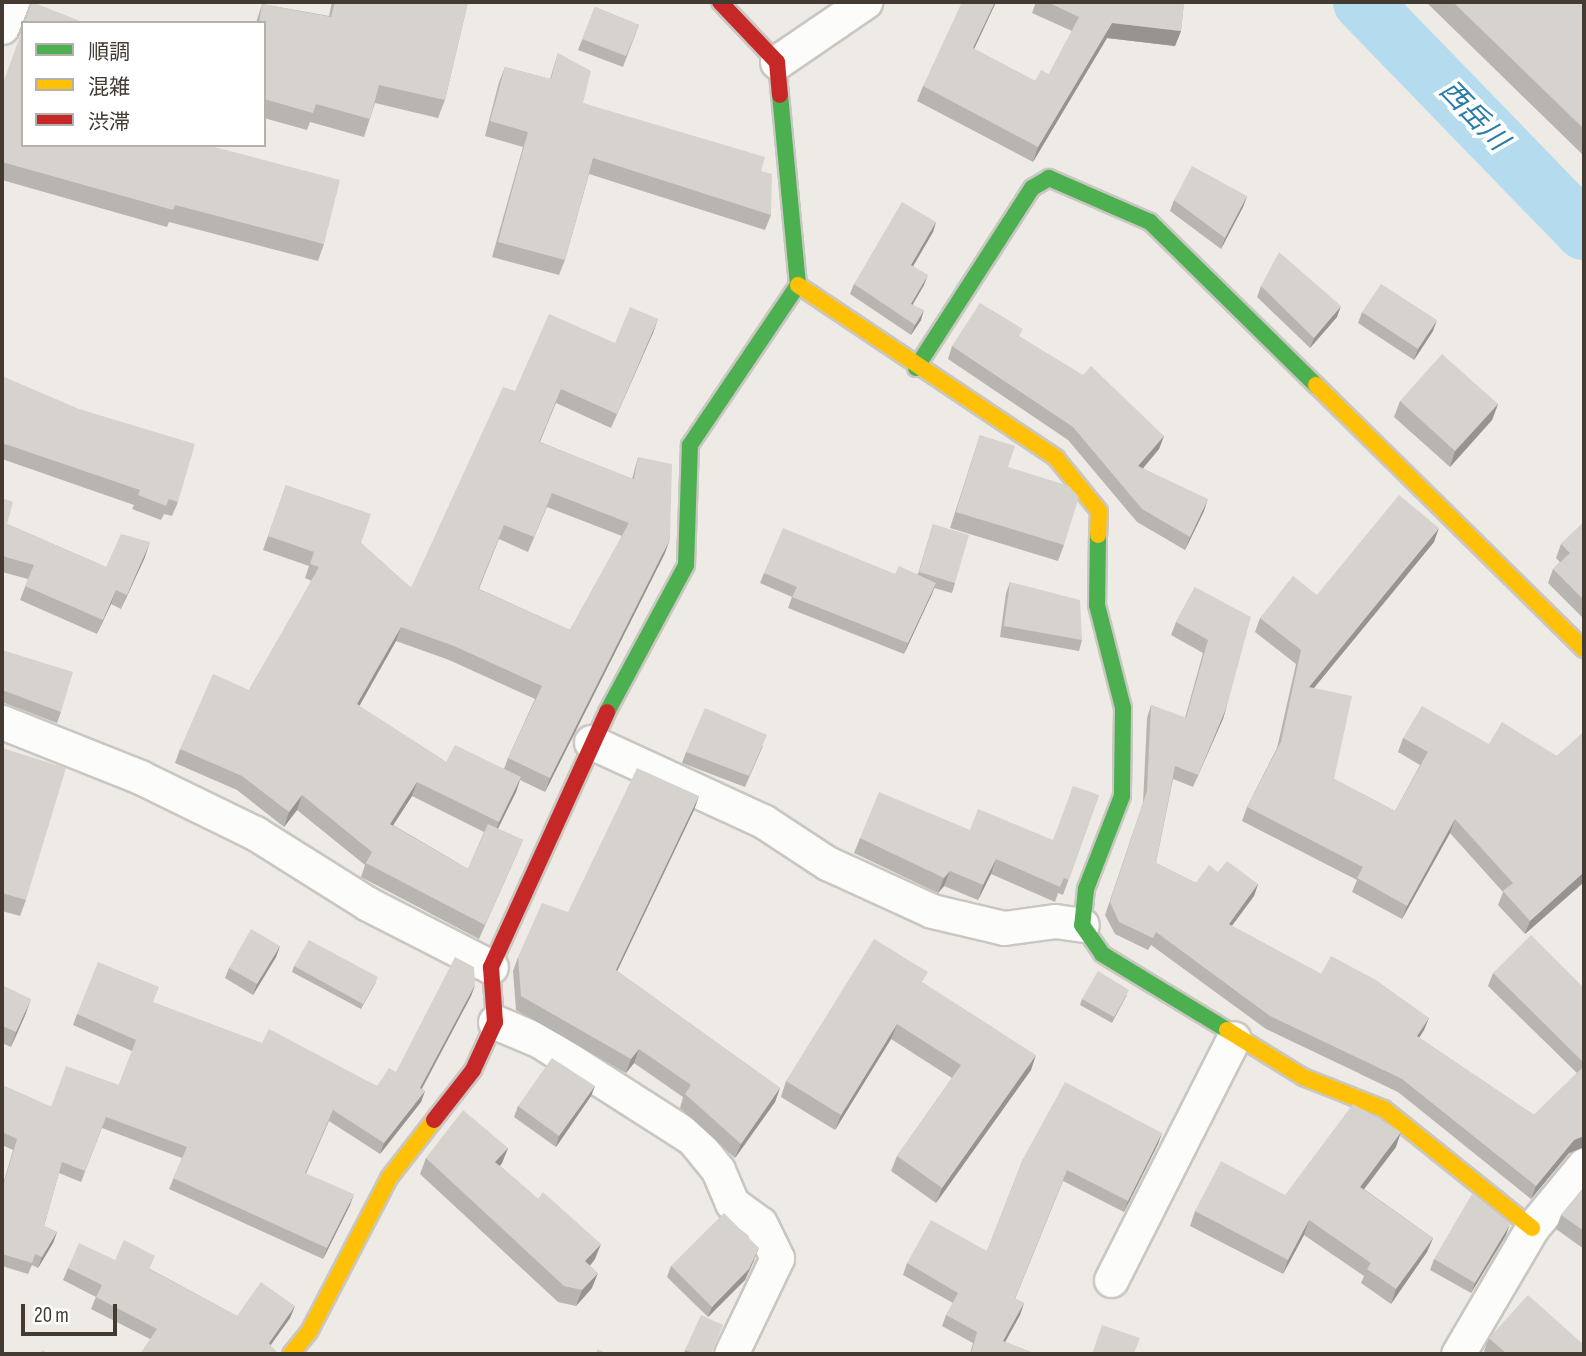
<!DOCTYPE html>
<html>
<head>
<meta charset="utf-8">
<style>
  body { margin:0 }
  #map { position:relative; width:1586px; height:1356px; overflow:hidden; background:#eeebe6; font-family:"Sofia Sans Condensed","Noto Sans JP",sans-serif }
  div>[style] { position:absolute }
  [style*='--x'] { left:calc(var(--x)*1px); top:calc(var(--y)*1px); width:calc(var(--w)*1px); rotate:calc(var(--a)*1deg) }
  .river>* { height:58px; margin:-29px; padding:0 29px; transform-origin:29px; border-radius:29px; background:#b4dbee }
  .roads { filter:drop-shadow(2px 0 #cac7c2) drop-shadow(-2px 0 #cac7c2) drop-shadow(0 2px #cac7c2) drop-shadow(0 -2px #cac7c2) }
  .street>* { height:33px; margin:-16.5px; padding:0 16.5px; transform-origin:16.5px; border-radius:16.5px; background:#fcfcfb }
  .fast>* { height:16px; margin:-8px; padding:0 8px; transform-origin:8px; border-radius:8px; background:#4caf50 }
  .slow>* { height:16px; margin:-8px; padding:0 8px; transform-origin:8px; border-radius:8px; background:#ffc107 }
  .jam>* { height:16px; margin:-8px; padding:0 8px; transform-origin:8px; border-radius:8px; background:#c62828 }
  .wall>* { inset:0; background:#b8b5b0 }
  .shaded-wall>* { inset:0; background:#969390 }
  .building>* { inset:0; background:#d6d2cd }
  span { translate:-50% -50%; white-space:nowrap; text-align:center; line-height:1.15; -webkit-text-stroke:7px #fff; paint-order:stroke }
  .water-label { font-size:28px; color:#297ba8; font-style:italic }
  .frame { position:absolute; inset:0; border:4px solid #433b32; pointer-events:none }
  .legend { position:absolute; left:21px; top:21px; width:245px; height:126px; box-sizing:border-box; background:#fff; border:2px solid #b4b1ad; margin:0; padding:9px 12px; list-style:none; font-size:21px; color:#433b32 }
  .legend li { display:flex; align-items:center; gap:14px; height:35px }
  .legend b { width:35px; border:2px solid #b4b1ad }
  .scale { position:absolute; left:21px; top:1304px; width:96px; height:32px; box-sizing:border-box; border:4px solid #433b32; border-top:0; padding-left:9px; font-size:21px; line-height:24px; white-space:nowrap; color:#433b32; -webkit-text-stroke:5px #fff; paint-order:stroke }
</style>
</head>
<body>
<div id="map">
  <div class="river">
    <div style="--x:1362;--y:2;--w:319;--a:45.9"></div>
  </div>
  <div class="roads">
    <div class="street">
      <div style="--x:2;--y:27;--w:27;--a:-68"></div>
      <div style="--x:777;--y:62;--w:107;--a:-34.3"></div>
      <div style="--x:2;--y:722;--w:149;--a:21.7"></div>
      <div style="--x:140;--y:777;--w:128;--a:26"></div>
      <div style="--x:255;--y:833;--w:133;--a:32.1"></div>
      <div style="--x:368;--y:904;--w:138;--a:27.1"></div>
      <div style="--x:591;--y:742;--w:189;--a:24.7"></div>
      <div style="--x:763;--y:821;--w:77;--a:33.3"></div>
      <div style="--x:827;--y:863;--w:115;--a:24.6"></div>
      <div style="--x:932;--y:911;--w:74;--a:13.3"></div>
      <div style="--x:1004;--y:928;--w:51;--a:-7.8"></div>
      <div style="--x:1055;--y:921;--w:27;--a:8"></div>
      <div style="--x:495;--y:1022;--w:49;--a:22.9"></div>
      <div style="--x:540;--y:1041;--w:182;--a:32.6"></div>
      <div style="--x:693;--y:1139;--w:40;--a:51"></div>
      <div style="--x:718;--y:1170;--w:36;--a:67"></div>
      <div style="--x:732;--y:1203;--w:34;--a:36"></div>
      <div style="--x:760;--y:1223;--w:39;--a:64"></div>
      <div style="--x:777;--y:1258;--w:106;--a:115.6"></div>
      <div style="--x:1111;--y:1280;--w:271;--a:-63.1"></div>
      <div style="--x:1458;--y:1354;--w:146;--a:-59.6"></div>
      <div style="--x:1532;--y:1228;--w:82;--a:-50.5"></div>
    </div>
    <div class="fast">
      <div style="--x:916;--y:368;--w:214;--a:-57.2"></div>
      <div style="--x:1032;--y:188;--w:20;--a:-30"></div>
      <div style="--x:1049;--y:178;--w:110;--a:23.5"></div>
      <div style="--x:1150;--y:222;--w:233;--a:44.5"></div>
      <div style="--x:1098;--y:535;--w:70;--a:90.8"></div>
      <div style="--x:1097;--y:605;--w:106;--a:75.8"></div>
      <div style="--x:1123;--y:708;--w:88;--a:90.7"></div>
      <div style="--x:1122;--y:796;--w:100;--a:111.2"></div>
      <div style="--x:1086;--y:889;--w:36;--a:96"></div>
      <div style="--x:1082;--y:925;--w:35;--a:55"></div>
      <div style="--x:1102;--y:954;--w:146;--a:31.3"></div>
      <div style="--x:607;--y:712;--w:167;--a:-61.7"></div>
      <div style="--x:686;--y:565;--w:120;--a:-88.1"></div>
      <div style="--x:690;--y:445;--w:193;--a:-56"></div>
      <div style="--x:798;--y:285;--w:191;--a:-95.4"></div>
    </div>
    <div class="slow">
      <div style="--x:798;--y:285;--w:311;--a:33.8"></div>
      <div style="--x:1056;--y:458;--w:68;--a:50.9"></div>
      <div style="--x:1099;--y:511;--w:24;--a:92"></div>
      <div style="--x:1316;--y:385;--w:376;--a:44.6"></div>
      <div style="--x:1227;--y:1030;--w:89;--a:31.7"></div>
      <div style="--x:1303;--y:1077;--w:87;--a:21.6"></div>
      <div style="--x:1384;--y:1109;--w:190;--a:38.8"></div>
      <div style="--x:291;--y:1354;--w:28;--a:-51"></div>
      <div style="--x:309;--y:1332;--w:174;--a:-62.5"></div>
      <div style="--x:389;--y:1178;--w:73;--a:-52.2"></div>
    </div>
    <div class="jam">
      <div style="--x:720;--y:2;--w:83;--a:46.5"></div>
      <div style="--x:777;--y:62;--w:33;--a:85"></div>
      <div style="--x:434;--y:1120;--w:63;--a:-52"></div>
      <div style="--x:473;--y:1070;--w:53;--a:-65.4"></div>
      <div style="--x:495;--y:1022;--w:55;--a:-94.2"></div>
      <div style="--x:491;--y:967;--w:280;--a:-65.5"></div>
    </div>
  </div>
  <div class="wall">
    <div style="clip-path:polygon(332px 2px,468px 2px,445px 100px,438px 118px,375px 103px,364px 137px,310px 122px,307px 130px,264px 118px,264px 23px,256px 23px,262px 4px,329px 16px)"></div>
    <div style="clip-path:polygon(996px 2px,974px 49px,1035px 81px,1049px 74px,1072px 31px,1032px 13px,1036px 2px,1184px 2px,1181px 31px,1175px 46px,1107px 38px,1033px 162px,917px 101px,923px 86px)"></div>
    <div style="clip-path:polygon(1426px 2px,1584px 2px,1584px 156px)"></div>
    <div style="clip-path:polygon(595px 7px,639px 25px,623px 67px,578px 50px)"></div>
    <div style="clip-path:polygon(558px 53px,583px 103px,761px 171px,771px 215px,765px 230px,589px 174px,565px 260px,559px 275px,492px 257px,523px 147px,485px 136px,499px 82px,505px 67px,550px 79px)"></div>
    <div style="clip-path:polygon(2px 83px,23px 145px,324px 244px,318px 261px,169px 222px,167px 227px,2px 180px)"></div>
    <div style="clip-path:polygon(1247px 196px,1243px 207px,1221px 249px,1170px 211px,1174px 200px)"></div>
    <div style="clip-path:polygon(936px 222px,933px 232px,913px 266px,924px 285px,913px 304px,921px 320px,911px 335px,850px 294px,854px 284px)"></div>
    <div style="clip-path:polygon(1261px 286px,1337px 317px,1310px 348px,1257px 297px)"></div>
    <div style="clip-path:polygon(1362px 312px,1433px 331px,1414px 360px,1358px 323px)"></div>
    <div style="clip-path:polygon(evenodd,658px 319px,611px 428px,556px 403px,540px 442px,632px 479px,638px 457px,665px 553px,545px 792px,520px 780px,516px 792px,498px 829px,523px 840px,517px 854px,479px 939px,361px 877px,365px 865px,297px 810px,284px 827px,237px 790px,175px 763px,180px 749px,249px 690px,312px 581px,305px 578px,309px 566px,263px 550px,286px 485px,361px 543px,411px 588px,515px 391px,615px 343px,658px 319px,547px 507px,622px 536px,570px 630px,479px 589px,499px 539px,528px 552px,547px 507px,658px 319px,396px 641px,449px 660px,535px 699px,508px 758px,504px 769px,446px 762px,359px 706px,396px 641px,658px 319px,412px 796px,484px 832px,468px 869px,393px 825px,412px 796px)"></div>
    <div style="clip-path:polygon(1020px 337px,1164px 436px,1159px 449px,1143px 468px,1204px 511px,1185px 550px,1137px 522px,1068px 440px,948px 359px,952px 346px)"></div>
    <div style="clip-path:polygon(2px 376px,178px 502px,172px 516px,164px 514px,161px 520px,132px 509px,134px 505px,2px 459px)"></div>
    <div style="clip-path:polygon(1400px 401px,1498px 404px,1492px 420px,1450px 467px,1394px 417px)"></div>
    <div style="clip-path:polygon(980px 435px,1008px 467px,1064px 545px,1058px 561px,950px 528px)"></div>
    <div style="clip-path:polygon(2px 498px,7px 524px,106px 567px,145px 557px,121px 609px,111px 604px,97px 634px,20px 600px,28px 579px,2px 572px)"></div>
    <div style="clip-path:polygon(1584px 522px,1584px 619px,1548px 583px,1553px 569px,1560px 562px,1556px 558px,1561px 544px)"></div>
    <div style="clip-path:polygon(933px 524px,955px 583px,952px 593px,934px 588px,904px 654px,788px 608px,792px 597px,760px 583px,764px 573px,918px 574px)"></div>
    <div style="clip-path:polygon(1434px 542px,1314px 688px,1334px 779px,1395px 811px,1420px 765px,1398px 752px,1403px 738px,1489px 744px,1557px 756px,1584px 732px,1584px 882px,1525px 934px,1498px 905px,1503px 892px,1450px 833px,1402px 919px,1352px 892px,1357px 880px,1242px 821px,1247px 807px,1277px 748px,1296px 664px,1255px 632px,1260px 618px,1317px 595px)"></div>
    <div style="clip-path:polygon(1010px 582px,1082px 640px,1079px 651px,1000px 637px,1006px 593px)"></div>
    <div style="clip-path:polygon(1195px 587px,1227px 706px,1193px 787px,1173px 779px,1156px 863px,1196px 883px,1218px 872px,1258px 884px,1254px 896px,1232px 926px,1321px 974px,1429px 1018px,1424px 1030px,1419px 1038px,1534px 1115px,1577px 1073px,1488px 986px,1493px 973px,1584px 988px,1584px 1147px,1569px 1153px,1531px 1199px,1398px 1092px,1266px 1029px,1151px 945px,1148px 950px,1115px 934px,1105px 915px,1143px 803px,1147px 718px,1151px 705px,1185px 718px,1203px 653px,1171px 635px,1176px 622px)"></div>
    <div style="clip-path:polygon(2px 650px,61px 712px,57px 723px,2px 702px)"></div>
    <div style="clip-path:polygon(763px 746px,745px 787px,682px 763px,686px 752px)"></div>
    <div style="clip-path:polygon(2px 748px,26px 900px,20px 916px,2px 911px)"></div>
    <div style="clip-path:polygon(1099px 795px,1063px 895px,1058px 893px,1055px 902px,991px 874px,978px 900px,944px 886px,938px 893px,854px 853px,860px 838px,970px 830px,1053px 840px)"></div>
    <div style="clip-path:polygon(699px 796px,694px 810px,617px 971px,780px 1088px,775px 1102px,735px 1158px,680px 1108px,683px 1097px,634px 1063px,626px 1073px,516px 1010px,513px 971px,518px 957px)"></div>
    <div style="clip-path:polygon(280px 946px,276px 957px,253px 995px,225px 978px,229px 968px)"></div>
    <div style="clip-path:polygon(294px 966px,376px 982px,361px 1009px,292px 972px)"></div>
    <div style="clip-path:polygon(924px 983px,1031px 1070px,936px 1203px,891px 1171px,897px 1156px,952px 1078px,891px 1039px,835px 1130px,781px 1097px,786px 1081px)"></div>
    <div style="clip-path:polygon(2px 985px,26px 1013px,11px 1047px,2px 1043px)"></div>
    <div style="clip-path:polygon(475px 985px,471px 996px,422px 1089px,425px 1091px,421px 1102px,380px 1154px,329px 1121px,306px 1174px,350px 1205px,323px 1259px,169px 1189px,182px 1158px,102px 1128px,81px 1182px,59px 1173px,44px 1226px,57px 1232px,53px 1243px,38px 1268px,32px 1265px,28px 1274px,2px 1266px,2px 1188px,13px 1150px,2px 1145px,2px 1085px,51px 1107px,119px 1085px,132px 1051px,73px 1025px,77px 1014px,153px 1003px,377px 1086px,396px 1072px)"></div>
    <div style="clip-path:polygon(1127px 995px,1112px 1023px,1080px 1005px,1082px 999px)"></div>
    <div style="clip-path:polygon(595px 1086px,591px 1096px,556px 1147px,514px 1117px,518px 1106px)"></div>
    <div style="clip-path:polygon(1162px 1133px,1158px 1144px,1124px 1212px,1063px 1181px,1015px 1299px,1024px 1303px,1020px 1315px,1005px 1342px,1036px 1354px,970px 1354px,973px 1343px,942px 1326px,946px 1315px,953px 1303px,903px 1275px,907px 1263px,987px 1251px,1023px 1159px)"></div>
    <div style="clip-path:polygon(1396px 1147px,1364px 1189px,1433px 1238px,1427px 1252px,1391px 1304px,1361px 1283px,1364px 1276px,1304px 1235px,1283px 1274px,1190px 1226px,1195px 1211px,1285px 1195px)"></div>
    <div style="clip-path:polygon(508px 1148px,502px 1163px,500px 1166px,538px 1199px,595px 1259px,590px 1266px,592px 1288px,576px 1306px,558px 1302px,420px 1174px,426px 1158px)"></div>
    <div style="clip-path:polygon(1584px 1187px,1584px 1249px,1556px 1229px,1561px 1215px)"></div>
    <div style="clip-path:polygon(1506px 1235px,1471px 1293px,1430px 1270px,1434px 1259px)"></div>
    <div style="clip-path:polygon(755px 1259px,745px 1280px,708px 1317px,667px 1277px,671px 1266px)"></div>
    <div style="clip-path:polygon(115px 1260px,150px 1269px,237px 1316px,295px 1306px,290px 1318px,271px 1345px,150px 1339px,91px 1309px,96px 1297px,63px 1280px,68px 1268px)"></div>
    <div style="clip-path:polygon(1489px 1338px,1584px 1354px,1487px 1354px,1484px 1351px)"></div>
    <div style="clip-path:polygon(685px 1350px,711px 1354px,684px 1354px)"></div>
  </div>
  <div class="shaded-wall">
    <div style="clip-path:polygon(995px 2px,996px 2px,967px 64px,973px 48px)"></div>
    <div style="clip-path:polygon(1112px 23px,1181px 31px,1175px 46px,1107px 38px,1033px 162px,1038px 147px)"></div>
    <div style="clip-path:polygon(1247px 196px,1243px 207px,1221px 249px,1225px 238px)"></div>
    <div style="clip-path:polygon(936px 222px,933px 232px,908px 275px,911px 265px)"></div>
    <div style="clip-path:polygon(928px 275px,924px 285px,907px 314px,911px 304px)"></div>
    <div style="clip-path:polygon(1341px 306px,1337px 317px,1310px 348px,1314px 338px)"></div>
    <div style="clip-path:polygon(924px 310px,921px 320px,911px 335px,915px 325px)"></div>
    <div style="clip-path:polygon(658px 319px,653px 333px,611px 428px,617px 414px)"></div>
    <div style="clip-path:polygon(1437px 320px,1433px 331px,1414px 360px,1418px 349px)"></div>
    <div style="clip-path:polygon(1498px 404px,1492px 420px,1450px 467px,1455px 451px)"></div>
    <div style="clip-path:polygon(1164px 436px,1159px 449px,1134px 479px,1138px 466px)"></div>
    <div style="clip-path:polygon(1208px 499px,1204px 511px,1185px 550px,1190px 537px)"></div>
    <div style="clip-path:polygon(1439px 528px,1434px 542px,1304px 700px,1309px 687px)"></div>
    <div style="clip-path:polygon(670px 539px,665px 553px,545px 792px,550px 778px)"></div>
    <div style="clip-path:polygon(150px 542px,145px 557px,121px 609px,127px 595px)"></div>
    <div style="clip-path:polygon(936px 583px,932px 594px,904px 654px,908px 643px)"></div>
    <div style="clip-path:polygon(116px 590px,111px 604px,97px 634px,103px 620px)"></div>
    <div style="clip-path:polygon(401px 627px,396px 641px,352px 719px,357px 704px)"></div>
    <div style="clip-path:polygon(1227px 706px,1223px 719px,1193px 787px,1198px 775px)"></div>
    <div style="clip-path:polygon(521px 777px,516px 792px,494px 836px,499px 822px)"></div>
    <div style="clip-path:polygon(417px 782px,412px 796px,385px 838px,390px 824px)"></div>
    <div style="clip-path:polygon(302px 795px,297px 810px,284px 827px,289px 812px)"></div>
    <div style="clip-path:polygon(699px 796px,694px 810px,611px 984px,616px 970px)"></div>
    <div style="clip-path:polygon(1455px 819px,1450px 833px,1402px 919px,1407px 906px)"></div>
    <div style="clip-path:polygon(996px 859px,991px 874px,978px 900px,983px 885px)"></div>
    <div style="clip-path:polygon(950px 871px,944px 886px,938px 893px,944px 878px)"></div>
    <div style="clip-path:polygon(1584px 872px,1584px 882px,1525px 934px,1530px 921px)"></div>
    <div style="clip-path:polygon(1258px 884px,1254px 896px,1224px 936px,1229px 924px)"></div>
    <div style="clip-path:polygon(280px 946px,276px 957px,253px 995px,257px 984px)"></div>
    <div style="clip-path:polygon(475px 985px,471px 996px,416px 1099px,420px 1088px)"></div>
    <div style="clip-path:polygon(31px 999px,26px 1013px,11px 1047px,16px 1032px)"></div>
    <div style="clip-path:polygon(1429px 1018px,1424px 1030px,1412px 1049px,1417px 1036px)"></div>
    <div style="clip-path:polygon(897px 1024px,891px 1039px,835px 1130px,841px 1115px)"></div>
    <div style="clip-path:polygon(639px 1049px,634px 1063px,626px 1073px,631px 1059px)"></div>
    <div style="clip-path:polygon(1036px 1055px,1031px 1070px,936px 1203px,942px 1188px)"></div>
    <div style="clip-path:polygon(595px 1086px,591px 1096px,556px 1147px,559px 1136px)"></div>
    <div style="clip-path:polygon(780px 1088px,775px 1102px,735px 1158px,741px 1144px)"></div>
    <div style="clip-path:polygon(425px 1091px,421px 1102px,380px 1154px,384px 1143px)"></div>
    <div style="clip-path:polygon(1401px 1132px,1396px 1147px,1355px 1201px,1360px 1187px)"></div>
    <div style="clip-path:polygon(1162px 1133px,1158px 1144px,1124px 1212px,1128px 1201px)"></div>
    <div style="clip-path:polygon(1584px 1136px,1584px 1147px,1569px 1153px,1531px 1199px,1536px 1186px,1574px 1140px)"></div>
    <div style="clip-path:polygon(508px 1148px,502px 1163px,489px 1178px,495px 1162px)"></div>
    <div style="clip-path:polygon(354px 1194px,350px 1205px,323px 1259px,327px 1248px)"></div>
    <div style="clip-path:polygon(1309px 1220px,1304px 1235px,1283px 1274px,1288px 1260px)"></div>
    <div style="clip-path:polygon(1510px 1224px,1506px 1235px,1471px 1293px,1475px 1283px)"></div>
    <div style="clip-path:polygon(57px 1232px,53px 1243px,38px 1268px,42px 1257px)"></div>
    <div style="clip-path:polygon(1433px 1238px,1427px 1252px,1391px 1304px,1396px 1289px)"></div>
    <div style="clip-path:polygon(601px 1244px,595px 1259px,580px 1277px,585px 1261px)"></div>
    <div style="clip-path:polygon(759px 1248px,745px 1280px,708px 1317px,712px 1307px)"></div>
    <div style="clip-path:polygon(598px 1273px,592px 1288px,576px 1306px,582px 1290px)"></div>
    <div style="clip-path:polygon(1024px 1303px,1020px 1315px,999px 1353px,1003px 1341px)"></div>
    <div style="clip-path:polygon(295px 1306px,290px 1318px,264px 1354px,269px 1343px)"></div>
  </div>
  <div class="building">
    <div style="clip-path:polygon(32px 2px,85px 23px,25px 23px)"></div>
    <div style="clip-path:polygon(335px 2px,468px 2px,445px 100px,379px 85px,370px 119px,316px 104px,313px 113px,264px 99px,264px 23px,259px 23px,262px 4px,331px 17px)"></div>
    <div style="clip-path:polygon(962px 2px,995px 2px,973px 48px,1035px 81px,1041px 70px,1049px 74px,1079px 17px,1047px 2px,1184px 2px,1181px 31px,1112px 23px,1038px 147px,923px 86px)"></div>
    <div style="clip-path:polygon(1453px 2px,1584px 2px,1584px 129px)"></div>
    <div style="clip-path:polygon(595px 7px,639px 25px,626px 56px,582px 39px)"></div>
    <div style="clip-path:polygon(23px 28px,23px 145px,207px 145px,340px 180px,324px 244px,175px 205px,173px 210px,2px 162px,2px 83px,3px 83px)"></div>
    <div style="clip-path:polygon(558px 53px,591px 71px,583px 103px,765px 157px,761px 171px,772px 174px,771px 215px,593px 158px,565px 260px,498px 242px,528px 132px,490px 121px,505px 67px,551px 79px)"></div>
    <div style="clip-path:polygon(1192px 166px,1247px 196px,1225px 238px,1174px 200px)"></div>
    <div style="clip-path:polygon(902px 202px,936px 222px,911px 265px,928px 275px,911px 304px,924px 310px,915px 325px,854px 284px)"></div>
    <div style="clip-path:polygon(1279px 252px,1341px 306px,1314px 338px,1261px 286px)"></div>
    <div style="clip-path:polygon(1381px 284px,1437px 320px,1418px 349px,1362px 312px)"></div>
    <div style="clip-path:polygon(980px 303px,1023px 329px,1019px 336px,1083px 375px,1091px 366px,1164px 436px,1138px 466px,1208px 499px,1190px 537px,1142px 509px,1073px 427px,952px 346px)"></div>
    <div style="clip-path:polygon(evenodd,630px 307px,658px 319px,617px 414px,561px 389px,539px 442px,634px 479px,638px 457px,672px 464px,670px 539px,550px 778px,508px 758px,542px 686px,454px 646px,401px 627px,357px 704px,446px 762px,455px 745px,521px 777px,499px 822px,417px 782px,390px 824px,468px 869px,488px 824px,523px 840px,485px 925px,366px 863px,372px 852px,302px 795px,289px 812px,242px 776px,180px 749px,213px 674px,249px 690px,319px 567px,310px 564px,314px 552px,268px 536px,286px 485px,371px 514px,361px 543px,411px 588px,503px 387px,515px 391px,549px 314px,615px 343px,630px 307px,552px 493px,629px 523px,570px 630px,478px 589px,504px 525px,534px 537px,552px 493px)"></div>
    <div style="clip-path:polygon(1442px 354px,1498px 404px,1455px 451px,1400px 401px)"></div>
    <div style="clip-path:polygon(2px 376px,79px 409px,195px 444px,178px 502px,169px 499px,166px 506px,138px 495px,140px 490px,2px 443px)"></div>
    <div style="clip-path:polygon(980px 435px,1015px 446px,1008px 467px,1069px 486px,1079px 497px,1064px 545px,956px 512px)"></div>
    <div style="clip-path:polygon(1399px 495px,1439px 528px,1309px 687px,1352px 696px,1334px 779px,1395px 811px,1428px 752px,1403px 738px,1422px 706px,1489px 744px,1502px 722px,1557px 756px,1584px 732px,1584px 872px,1530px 921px,1503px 891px,1513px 883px,1455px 819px,1407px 906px,1357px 878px,1363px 867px,1247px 807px,1281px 742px,1301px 650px,1260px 618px,1293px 576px,1317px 595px)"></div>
    <div style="clip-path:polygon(2px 498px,13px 502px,7px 524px,106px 567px,121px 534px,150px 542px,127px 595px,116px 590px,103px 620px,25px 586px,34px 565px,2px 556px)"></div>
    <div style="clip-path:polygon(1584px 522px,1584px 600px,1553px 569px,1570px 553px,1561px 544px)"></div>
    <div style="clip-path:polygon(933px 524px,969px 535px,955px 583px,919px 572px)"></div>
    <div style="clip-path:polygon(783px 528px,895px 574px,899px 566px,936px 583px,908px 643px,792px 597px,797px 587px,764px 573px)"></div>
    <div style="clip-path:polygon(1010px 582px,1080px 600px,1082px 640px,1004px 626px)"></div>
    <div style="clip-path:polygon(1195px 587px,1251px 617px,1227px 706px,1198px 775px,1175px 766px,1156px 863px,1196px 883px,1209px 865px,1218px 872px,1227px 861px,1258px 884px,1229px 924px,1321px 974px,1331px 956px,1376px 980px,1429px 1018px,1417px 1036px,1534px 1115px,1584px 1066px,1584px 1136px,1574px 1140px,1536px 1186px,1402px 1079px,1270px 1016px,1156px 932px,1153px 938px,1119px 922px,1110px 902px,1147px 791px,1151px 705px,1186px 718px,1208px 640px,1176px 622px)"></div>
    <div style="clip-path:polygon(2px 650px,73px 672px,61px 712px,2px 690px)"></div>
    <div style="clip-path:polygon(705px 708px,767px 735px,749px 776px,686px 752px)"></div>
    <div style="clip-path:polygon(2px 748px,66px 768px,26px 900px,2px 893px)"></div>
    <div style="clip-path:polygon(637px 768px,699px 796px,616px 970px,780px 1088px,741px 1144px,685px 1094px,691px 1085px,639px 1049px,631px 1059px,521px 996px,518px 957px,542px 903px,568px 912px)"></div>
    <div style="clip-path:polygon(1073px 786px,1099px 795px,1069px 880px,1064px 878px,1060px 887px,996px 859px,983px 885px,950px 871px,944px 878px,860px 838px,879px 792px,970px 830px,978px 809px,1053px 840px)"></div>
    <div style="clip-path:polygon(251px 929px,280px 946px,257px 984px,229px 968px)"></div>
    <div style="clip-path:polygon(1531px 935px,1584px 988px,1584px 1063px,1493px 973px)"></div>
    <div style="clip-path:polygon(874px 939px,928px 972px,922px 982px,1036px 1055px,942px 1188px,897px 1156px,961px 1065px,897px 1024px,841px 1115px,786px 1081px)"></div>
    <div style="clip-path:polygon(309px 940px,378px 977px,363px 1004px,294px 966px)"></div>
    <div style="clip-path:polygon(455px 957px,474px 967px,475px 985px,420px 1088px,425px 1091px,384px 1143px,333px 1110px,305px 1173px,354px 1194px,327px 1248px,173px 1178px,187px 1147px,106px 1117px,85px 1171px,62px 1162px,44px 1226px,57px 1232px,42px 1257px,35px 1254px,32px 1263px,2px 1254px,2px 1190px,17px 1139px,2px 1132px,2px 1085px,51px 1107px,66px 1066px,119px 1085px,136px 1040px,77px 1014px,98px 962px,159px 987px,153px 1002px,262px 1043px,269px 1029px,377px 1086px,389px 1068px,396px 1072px)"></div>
    <div style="clip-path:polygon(1098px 971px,1129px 990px,1114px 1017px,1082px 999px)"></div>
    <div style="clip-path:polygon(2px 985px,31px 999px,16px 1032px,2px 1026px)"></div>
    <div style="clip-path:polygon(552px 1058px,595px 1086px,559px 1136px,518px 1106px)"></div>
    <div style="clip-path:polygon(1065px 1082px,1162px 1133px,1128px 1201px,1067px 1170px,1015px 1298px,1024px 1303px,1003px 1341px,1036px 1354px,971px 1354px,977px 1332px,946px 1315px,958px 1293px,907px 1263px,931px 1220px,987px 1251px,1023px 1159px)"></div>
    <div style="clip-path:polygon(1353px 1104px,1401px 1132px,1360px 1187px,1433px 1238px,1396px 1289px,1367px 1269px,1371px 1263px,1309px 1220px,1288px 1260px,1195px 1211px,1221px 1161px,1285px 1195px)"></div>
    <div style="clip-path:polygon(463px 1110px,508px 1148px,495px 1162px,538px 1199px,543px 1192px,601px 1244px,585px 1261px,598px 1273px,582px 1290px,564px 1286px,426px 1158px)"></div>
    <div style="clip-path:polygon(1584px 1187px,1584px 1231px,1561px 1215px)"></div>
    <div style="clip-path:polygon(1472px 1194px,1510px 1224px,1475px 1283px,1434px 1259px)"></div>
    <div style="clip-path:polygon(724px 1213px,759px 1248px,749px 1269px,712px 1307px,671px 1266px)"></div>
    <div style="clip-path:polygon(124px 1240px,155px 1256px,149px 1269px,237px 1316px,261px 1282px,295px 1306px,269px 1343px,278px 1354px,140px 1354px,157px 1329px,96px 1297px,102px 1285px,68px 1268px,79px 1243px,115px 1260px)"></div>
    <div style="clip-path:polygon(1528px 1295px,1584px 1345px,1584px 1354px,1507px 1354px,1489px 1338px)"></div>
    <div style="clip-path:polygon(701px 1315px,723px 1325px,711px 1354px,695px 1354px,685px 1350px)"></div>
    <div style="clip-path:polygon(1102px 1325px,1140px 1338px,1134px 1354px,1092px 1354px)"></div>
    <div style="clip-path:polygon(598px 1349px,607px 1354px,595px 1354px)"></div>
    <div style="clip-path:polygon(42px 1350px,49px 1354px,40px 1354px)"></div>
  </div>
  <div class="water-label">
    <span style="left:1473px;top:116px;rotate:46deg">西岳川</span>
  </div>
  <div class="frame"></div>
  <ul class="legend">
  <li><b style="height:9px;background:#4caf50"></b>順調</li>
  <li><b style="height:9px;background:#ffc107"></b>混雑</li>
  <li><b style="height:9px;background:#c62828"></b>渋滞</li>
  </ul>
  <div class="scale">20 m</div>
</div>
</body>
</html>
